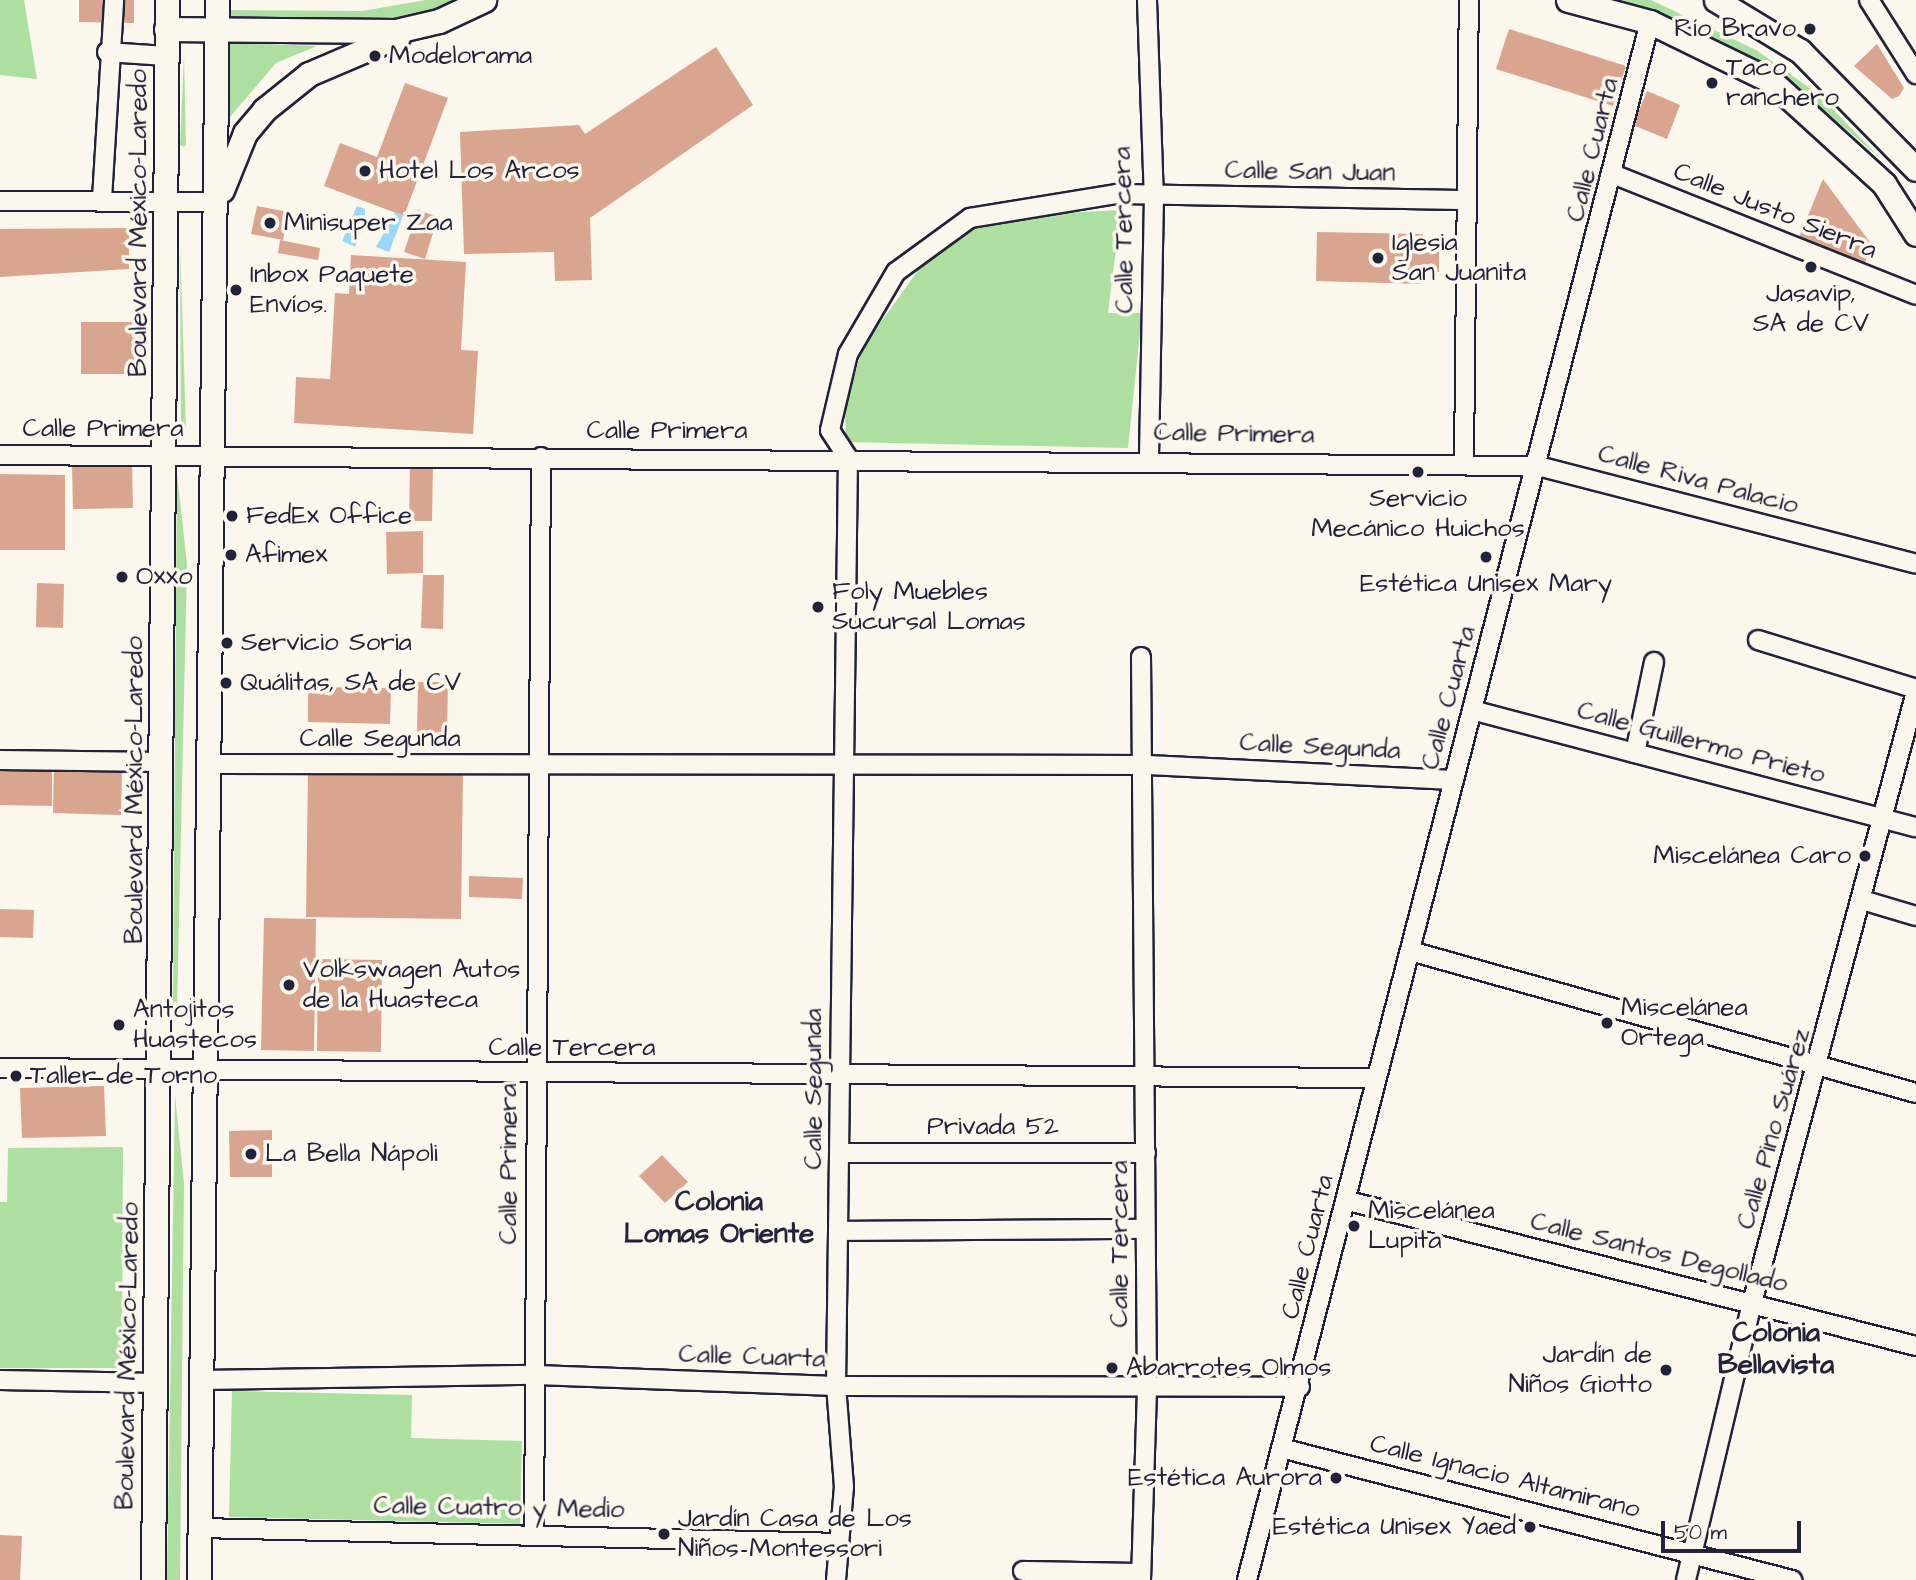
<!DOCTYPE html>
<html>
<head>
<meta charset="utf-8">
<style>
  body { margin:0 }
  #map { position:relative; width:1916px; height:1580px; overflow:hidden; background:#fbf7ec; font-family:"Architects Daughter",sans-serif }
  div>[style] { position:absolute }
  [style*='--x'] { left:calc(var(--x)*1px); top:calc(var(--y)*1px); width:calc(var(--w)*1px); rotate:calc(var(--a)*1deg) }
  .green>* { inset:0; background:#acdfa0 }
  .water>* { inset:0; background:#9ad7fb }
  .building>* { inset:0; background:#d9a58f }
  .roads { filter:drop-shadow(2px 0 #22223b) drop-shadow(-2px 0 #22223b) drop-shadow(0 2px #22223b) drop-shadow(0 -2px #22223b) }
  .minor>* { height:18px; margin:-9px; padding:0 9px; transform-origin:9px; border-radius:9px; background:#fbf7ec }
  .major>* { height:23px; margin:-11.5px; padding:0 11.5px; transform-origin:11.5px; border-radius:11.5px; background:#fbf7ec }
  .dots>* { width:19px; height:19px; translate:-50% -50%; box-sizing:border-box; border:4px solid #fbf7ec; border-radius:50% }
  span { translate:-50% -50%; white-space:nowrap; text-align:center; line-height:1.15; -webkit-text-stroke:7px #fbf7ec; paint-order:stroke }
  .poi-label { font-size:26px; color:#22223b }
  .right { translate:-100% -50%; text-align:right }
  .left { translate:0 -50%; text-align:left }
  .street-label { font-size:26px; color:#22223b }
  .neighbourhood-label { font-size:28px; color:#22223b; font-weight:700 }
  .scale { position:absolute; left:1661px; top:1521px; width:140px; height:32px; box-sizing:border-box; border:4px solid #22223b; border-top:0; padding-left:9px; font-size:21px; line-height:24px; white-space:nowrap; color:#22223b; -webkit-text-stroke:5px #fbf7ec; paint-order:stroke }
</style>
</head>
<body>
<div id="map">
  <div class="green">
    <div style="clip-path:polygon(0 0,24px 0,37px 79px,0 75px)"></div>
    <div style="clip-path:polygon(426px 0,458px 0,403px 20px,231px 19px,227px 10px,362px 11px)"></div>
    <div style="clip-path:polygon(1601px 0,1651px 0,1756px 50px,1818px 94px,1880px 158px,1778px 71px,1635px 8px)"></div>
    <div style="clip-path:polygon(229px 42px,317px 46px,276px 63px,230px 117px)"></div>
    <div style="clip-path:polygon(184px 56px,186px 145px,184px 147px,180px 145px)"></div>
    <div style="clip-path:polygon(1121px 210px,1108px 313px,1142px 313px,1128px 448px,846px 442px,845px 409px,863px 347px,927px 258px,976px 227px,1030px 215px)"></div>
    <div style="clip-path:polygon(180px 242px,186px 428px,185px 430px,181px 428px)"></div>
    <div style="clip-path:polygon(177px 474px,187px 564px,177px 1009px,173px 1006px)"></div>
    <div style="clip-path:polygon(175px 1095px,184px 1184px,180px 1580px,167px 1580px)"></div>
    <div style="clip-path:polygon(123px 1147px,122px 1368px,0 1368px,0 1202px,7px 1202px,8px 1148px)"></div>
    <div style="clip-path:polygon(232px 1391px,412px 1395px,411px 1438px,522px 1441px,520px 1524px,229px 1517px)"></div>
  </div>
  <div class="water">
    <div style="clip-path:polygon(357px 206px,365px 209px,365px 221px,355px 247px,342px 241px)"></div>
    <div style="clip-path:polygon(395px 213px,403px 216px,389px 252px,376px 247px)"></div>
  </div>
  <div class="building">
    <div style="clip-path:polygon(79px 0,134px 0,134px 23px,79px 22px)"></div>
    <div style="clip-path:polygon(1509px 29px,1626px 66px,1613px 106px,1496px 69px)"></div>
    <div style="clip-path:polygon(1877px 44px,1904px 88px,1899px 96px,1892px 99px,1854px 66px)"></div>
    <div style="clip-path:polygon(716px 47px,753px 105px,590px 218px,592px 280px,555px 281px,554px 252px,464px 254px,460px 132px,579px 125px,585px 134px)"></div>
    <div style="clip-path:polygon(405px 83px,448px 98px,404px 216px,324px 186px,340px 143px,377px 157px)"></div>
    <div style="clip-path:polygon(1647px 91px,1680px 105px,1667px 139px,1633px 125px)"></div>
    <div style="clip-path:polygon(1823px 179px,1872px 245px,1864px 265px,1798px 240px)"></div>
    <div style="clip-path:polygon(257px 206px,288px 212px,283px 240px,251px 234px)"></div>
    <div style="clip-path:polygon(418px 210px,438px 217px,425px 259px,404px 252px)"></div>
    <div style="clip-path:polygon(129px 228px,129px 269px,0 277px,0 229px)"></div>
    <div style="clip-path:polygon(1317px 232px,1423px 234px,1423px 243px,1439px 244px,1439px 272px,1422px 272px,1422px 284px,1316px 281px)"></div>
    <div style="clip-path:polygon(280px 240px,320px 248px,318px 260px,278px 253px)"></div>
    <div style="clip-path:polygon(351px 255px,466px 262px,461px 350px,478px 351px,473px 434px,294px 423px,296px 377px,330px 379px,335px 293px,349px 294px)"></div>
    <div style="clip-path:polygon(81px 322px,142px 322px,142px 374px,81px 374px)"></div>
    <div style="clip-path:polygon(132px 464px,133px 508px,73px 509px,72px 465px)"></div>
    <div style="clip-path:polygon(410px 464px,433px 464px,432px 521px,409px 521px)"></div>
    <div style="clip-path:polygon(0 474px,65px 475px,65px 550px,0 550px)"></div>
    <div style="clip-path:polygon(423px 531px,423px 573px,387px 574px,386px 532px)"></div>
    <div style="clip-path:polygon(423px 575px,444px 575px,443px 629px,421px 628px)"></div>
    <div style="clip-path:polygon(37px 583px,64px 584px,63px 628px,36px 627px)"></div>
    <div style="clip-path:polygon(418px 682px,448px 682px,447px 733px,417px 732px)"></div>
    <div style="clip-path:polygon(308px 687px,391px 688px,390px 724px,308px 722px)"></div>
    <div style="clip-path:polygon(0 767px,52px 768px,52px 806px,0 805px)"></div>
    <div style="clip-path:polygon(54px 767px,122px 768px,121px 815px,53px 813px)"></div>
    <div style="clip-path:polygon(308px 770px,463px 772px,461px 919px,306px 917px)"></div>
    <div style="clip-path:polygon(469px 876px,523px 878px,522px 899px,469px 897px)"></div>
    <div style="clip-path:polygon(0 909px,34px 910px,33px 938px,0 937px)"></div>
    <div style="clip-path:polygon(264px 918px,316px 919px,314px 1051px,261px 1050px)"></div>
    <div style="clip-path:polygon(318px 959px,382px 960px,381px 1052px,317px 1051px)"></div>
    <div style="clip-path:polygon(104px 1086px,106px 1136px,22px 1138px,20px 1088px)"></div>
    <div style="clip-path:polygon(272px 1130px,272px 1177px,230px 1177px,229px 1131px)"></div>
    <div style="clip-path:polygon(662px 1155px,688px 1182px,665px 1203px,639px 1176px)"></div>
    <div style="clip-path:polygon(0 1535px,22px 1536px,20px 1580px,0 1580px)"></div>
  </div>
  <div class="roads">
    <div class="minor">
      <div style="--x:1147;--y:0;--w:196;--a:88"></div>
      <div style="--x:1154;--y:196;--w:263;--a:91.1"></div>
      <div style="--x:1869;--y:0;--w:88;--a:57.6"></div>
      <div style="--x:107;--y:52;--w:59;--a:3.9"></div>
      <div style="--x:1615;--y:175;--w:324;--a:21.7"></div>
      <div style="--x:102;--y:199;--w:199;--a:-86.5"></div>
      <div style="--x:0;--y:201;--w:217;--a:0.3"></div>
      <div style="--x:0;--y:455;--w:1538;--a:0.41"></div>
      <div style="--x:1538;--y:466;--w:390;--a:14.5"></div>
      <div style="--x:1464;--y:462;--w:462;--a:-89.4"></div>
      <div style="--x:1758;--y:640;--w:165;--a:17.2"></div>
      <div style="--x:1472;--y:710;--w:459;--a:14.8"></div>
      <div style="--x:1635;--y:753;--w:93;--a:-78.2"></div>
      <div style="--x:0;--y:760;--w:161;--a:0.7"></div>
      <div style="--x:208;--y:764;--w:939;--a:0.06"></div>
      <div style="--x:1147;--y:765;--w:307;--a:2.8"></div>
      <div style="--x:1862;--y:900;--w:56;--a:16.5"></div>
      <div style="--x:1414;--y:952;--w:521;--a:15.69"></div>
      <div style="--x:0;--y:1068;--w:1374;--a:0.42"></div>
      <div style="--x:840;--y:1153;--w:306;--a:0"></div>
      <div style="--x:1348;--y:1201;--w:586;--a:14.32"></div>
      <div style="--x:839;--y:1231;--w:306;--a:-0.4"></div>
      <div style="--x:0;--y:1380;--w:156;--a:1.1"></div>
      <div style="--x:203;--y:1380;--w:333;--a:-0.9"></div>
      <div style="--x:536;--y:1375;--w:300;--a:2.1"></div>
      <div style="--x:836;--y:1386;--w:464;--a:0.1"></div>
      <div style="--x:1285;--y:1449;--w:524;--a:14.49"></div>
      <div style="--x:200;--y:1528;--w:639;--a:1.34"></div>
      <div style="--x:534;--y:1535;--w:1078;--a:-89.63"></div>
      <div style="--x:1023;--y:1571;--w:118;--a:1"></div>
      <div style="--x:836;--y:1580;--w:93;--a:-85.1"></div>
      <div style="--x:844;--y:1487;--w:101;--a:-94.5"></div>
      <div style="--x:836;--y:1386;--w:928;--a:-89.26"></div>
      <div style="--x:848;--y:458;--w:33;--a:-123"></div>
      <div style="--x:830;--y:430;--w:78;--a:-76.7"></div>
      <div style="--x:848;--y:354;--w:95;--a:-59.7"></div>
      <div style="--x:896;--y:272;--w:92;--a:-36.1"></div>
      <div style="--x:970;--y:218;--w:149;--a:-9.3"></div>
      <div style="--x:1117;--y:194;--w:349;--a:1"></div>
      <div style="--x:1141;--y:1580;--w:193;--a:-88.2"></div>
      <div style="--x:1147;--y:1387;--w:730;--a:-90.47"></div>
      <div style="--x:1247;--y:1580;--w:1609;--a:-75.5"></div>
      <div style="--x:1686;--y:1580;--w:285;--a:-76.6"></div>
      <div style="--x:1752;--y:1303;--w:633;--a:-74.98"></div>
    </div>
    <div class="major">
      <div style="--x:1568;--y:0;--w:85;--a:15"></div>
      <div style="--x:1650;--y:22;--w:135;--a:26"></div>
      <div style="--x:1771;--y:81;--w:153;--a:42.3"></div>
      <div style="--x:1884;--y:184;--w:59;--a:57.4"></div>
      <div style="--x:1716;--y:0;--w:98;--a:31.3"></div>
      <div style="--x:1800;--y:51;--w:165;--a:45.5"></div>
      <div style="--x:166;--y:29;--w:230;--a:0.5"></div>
      <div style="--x:396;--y:31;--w:44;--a:-13.1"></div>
      <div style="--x:439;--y:21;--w:50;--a:-25"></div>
      <div style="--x:222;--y:190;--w:61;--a:-68"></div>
      <div style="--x:245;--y:133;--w:30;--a:-50"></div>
      <div style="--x:264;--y:110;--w:58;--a:-38.7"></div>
      <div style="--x:309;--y:74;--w:97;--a:-23.1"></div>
      <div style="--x:153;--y:1580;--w:1580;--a:-89.49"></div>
      <div style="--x:199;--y:1580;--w:1580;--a:-89.35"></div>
    </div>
  </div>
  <div class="dots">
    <div style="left:1810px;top:29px;background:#22223b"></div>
    <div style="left:375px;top:56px;background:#22223b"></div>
    <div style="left:1712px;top:83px;background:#22223b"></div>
    <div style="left:365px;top:171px;background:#22223b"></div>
    <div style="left:270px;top:223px;background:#22223b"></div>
    <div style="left:1378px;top:258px;background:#22223b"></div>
    <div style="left:1811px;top:267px;background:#22223b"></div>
    <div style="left:236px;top:290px;background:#22223b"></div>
    <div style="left:1418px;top:472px;background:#22223b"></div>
    <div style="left:232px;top:516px;background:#22223b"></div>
    <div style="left:231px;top:555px;background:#22223b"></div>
    <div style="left:1486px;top:557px;background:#22223b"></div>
    <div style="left:122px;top:577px;background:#22223b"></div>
    <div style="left:818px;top:607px;background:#22223b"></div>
    <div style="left:227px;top:643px;background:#22223b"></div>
    <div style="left:226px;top:683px;background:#22223b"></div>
    <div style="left:1865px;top:856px;background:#22223b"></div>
    <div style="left:289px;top:985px;background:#22223b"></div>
    <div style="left:1607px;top:1023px;background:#22223b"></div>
    <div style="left:119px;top:1025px;background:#22223b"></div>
    <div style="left:16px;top:1076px;background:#22223b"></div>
    <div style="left:251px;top:1154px;background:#22223b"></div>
    <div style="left:1354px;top:1226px;background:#22223b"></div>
    <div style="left:1112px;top:1368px;background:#22223b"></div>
    <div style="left:1666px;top:1370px;background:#22223b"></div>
    <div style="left:1336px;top:1478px;background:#22223b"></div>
    <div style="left:1530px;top:1527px;background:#22223b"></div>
    <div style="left:664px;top:1534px;background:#22223b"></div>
  </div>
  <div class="poi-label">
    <span class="right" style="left:1796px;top:29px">Río Bravo</span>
    <span class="left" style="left:389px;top:56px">Modelorama</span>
    <span class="left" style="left:1726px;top:83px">Taco<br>ranchero</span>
    <span class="left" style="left:379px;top:171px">Hotel Los Arcos</span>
    <span class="left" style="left:284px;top:223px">Minisuper Zaa</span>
    <span class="left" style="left:1392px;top:258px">Iglesia<br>San Juanita</span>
    <span class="left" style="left:250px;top:290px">Inbox Paquete<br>Envíos.</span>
    <span style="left:1811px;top:309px">Jasavip,<br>SA de CV</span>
    <span style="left:1418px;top:514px">Servicio<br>Mecánico Huichos</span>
    <span class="left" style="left:246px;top:516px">FedEx Office</span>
    <span class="left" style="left:245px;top:555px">Afimex</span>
    <span class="left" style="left:136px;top:577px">Oxxo</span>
    <span style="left:1486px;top:584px">Estética Unisex Mary</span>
    <span class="left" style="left:832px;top:607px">Foly Muebles<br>Sucursal Lomas</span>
    <span class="left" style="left:241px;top:643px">Servicio Soria</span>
    <span class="left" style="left:240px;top:683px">Quálitas, SA de CV</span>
    <span class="right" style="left:1851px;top:856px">Miscelánea Caro</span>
    <span class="left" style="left:303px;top:985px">Volkswagen Autos<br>de la Huasteca</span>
    <span class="left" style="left:1621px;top:1023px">Miscelánea<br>Ortega</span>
    <span class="left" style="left:133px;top:1025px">Antojitos<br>Huastecos</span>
    <span class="left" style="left:30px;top:1076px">Taller de Torno</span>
    <span class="left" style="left:265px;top:1154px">La Bella Nápoli</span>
    <span class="left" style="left:1368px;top:1226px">Miscelánea<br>Lupita</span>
    <span class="right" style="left:1652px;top:1370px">Jardín de<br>Niños Giotto</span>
    <span class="left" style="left:1126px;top:1368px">Abarrotes Olmos</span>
    <span class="right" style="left:1322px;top:1478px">Estética Aurora</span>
    <span class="left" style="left:678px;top:1534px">Jardín Casa de Los<br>Niños Montessori</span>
    <span class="right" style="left:1516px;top:1527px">Estética Unisex Yaed</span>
  </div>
  <div class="street-label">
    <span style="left:1593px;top:150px;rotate:-76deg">Calle Cuarta</span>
    <span style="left:1310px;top:172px;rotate:1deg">Calle San Juan</span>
    <span style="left:1775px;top:211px;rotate:22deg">Calle Justo Sierra</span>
    <span style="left:139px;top:223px;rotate:-90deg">Boulevard México-Laredo</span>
    <span style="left:1124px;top:230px;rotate:-91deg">Calle Tercera</span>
    <span style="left:103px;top:429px">Calle Primera</span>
    <span style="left:667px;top:431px">Calle Primera</span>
    <span style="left:1234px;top:434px;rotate:1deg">Calle Primera</span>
    <span style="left:1698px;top:480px;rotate:15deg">Calle Riva Palacio</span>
    <span style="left:1449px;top:698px;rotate:-75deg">Calle Cuarta</span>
    <span style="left:380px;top:739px">Calle Segunda</span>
    <span style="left:1701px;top:743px;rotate:15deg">Calle Guillermo Prieto</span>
    <span style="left:1320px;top:747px;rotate:3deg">Calle Segunda</span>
    <span style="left:135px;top:790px;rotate:-90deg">Boulevard México-Laredo</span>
    <span style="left:572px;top:1048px">Calle Tercera</span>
    <span style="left:814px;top:1089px;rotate:-90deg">Calle Segunda</span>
    <span style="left:993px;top:1127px">Privada 52</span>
    <span style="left:1774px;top:1129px;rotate:-74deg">Calle Pino Suárez</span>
    <span style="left:509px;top:1164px;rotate:-90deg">Calle Primera</span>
    <span style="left:1120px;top:1244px;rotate:-90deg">Calle Tercera</span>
    <span style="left:1308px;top:1247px;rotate:-76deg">Calle Cuarta</span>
    <span style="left:1659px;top:1253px;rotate:14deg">Calle Santos Degollado</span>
    <span style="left:128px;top:1356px;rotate:-89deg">Boulevard México-Laredo</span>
    <span style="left:752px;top:1357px;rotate:2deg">Calle Cuarta</span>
    <span style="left:1505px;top:1477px;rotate:14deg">Calle Ignacio Altamirano</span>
    <span style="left:499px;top:1508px;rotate:1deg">Calle Cuatro y Medio</span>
  </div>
  <div class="neighbourhood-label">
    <span style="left:719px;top:1218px">Colonia<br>Lomas Oriente</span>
    <span style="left:1776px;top:1349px">Colonia<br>Bellavista</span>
  </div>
  <div class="scale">50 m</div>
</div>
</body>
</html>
